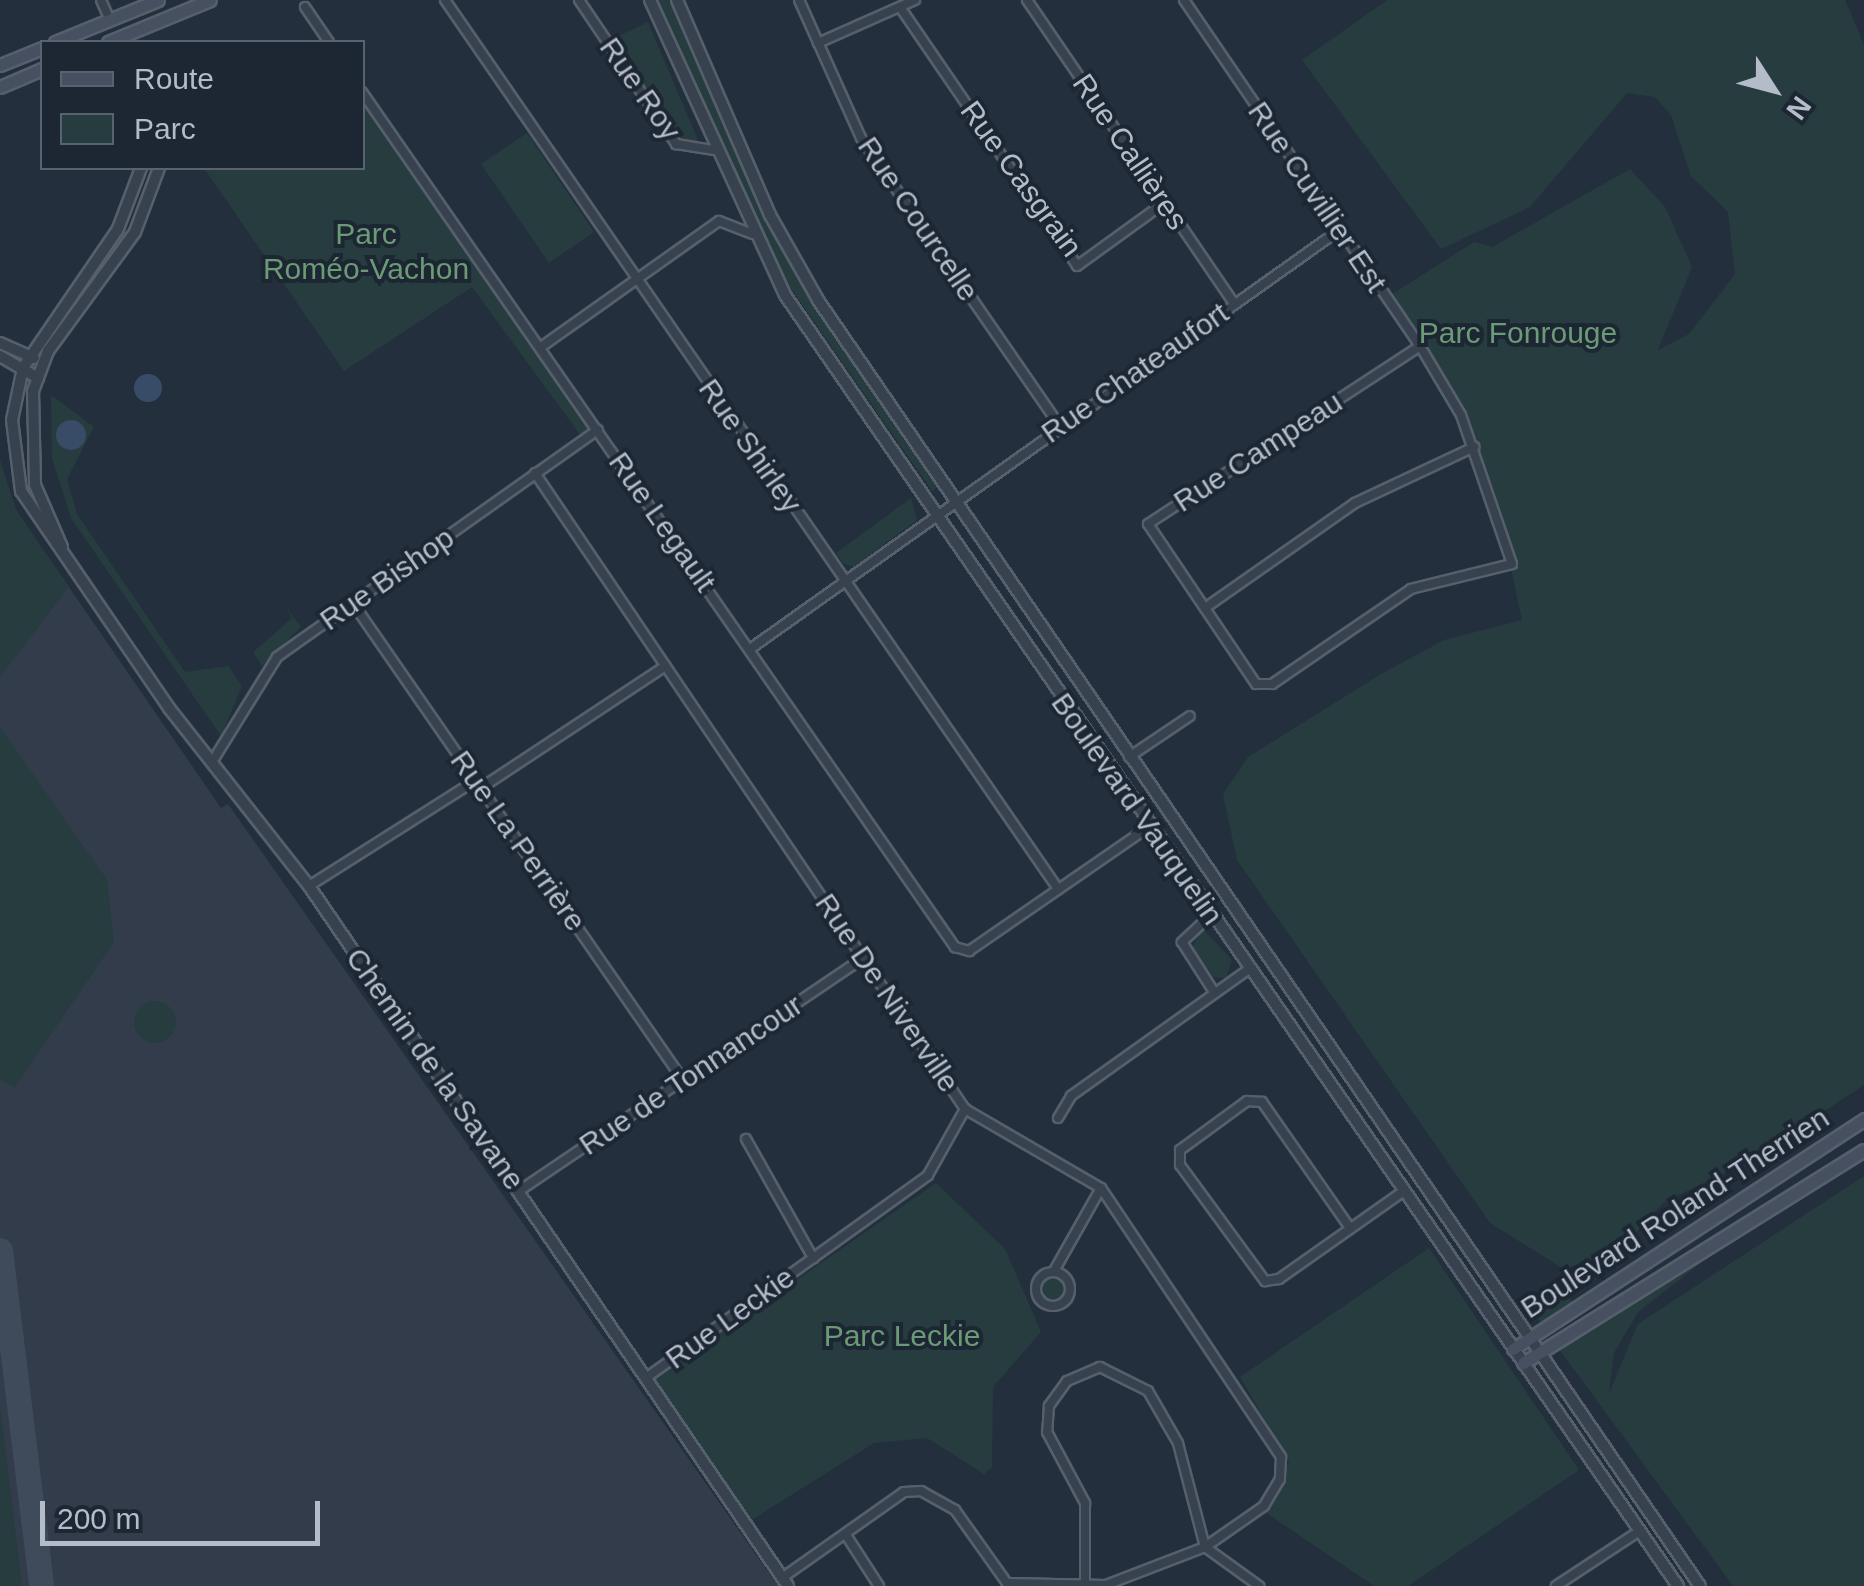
<!DOCTYPE html>
<html>
<head>
<meta charset="utf-8">
<style>
  body { margin:0 }
  #map { position:relative; width:1864px; height:1586px; overflow:hidden; background:#242f3e; font-family:Helvetica,sans-serif }
  div>[style] { position:absolute }
  [style*='--x'] { left:calc(var(--x)*1px); top:calc(var(--y)*1px); width:calc(var(--w)*1px); rotate:calc(var(--a)*1deg) }
  .airport>* { inset:0; background:#323c4b }
  .green>* { inset:0; background:#263c3f }
  .round { border-radius:50% }
  .water>* { inset:0; background:#394c67 }
  .taxiway>* { height:25px; margin:-12.5px; padding:0 12.5px; transform-origin:12.5px; border-radius:12.5px; background:#3f4a5a }
  .roads { filter:drop-shadow(2px 0 #565f6c) drop-shadow(-2px 0 #565f6c) drop-shadow(0 2px #565f6c) drop-shadow(0 -2px #565f6c) }
  .minor>* { height:8px; margin:-4px; padding:0 4px; transform-origin:4px; border-radius:4px; background:#38414e }
  .minor>.ring { margin:-4px; padding:0; box-sizing:content-box; background:none; border:8px solid #38414e; border-radius:50% }
  .tertiary>* { height:10px; margin:-5px; padding:0 5px; transform-origin:5px; border-radius:5px; background:#38414e }
  .secondary>* { height:11px; margin:-5.5px; padding:0 5.5px; transform-origin:5.5px; border-radius:5.5px; background:#465061 }
  span { translate:-50% -50%; white-space:nowrap; text-align:center; line-height:1.15; -webkit-text-stroke:8px #1d2633; paint-order:stroke }
  .street-label { font-size:30px; color:#b4bcc9 }
  .park-label { font-size:30px; color:#6b9a76 }
  .legend { position:absolute; left:40px; top:40px; width:325px; height:130px; box-sizing:border-box; background:#1d2633; border:2px solid #59626f; margin:0; padding:12px 18px; list-style:none; font-size:30px; color:#b4bcc9 }
  .legend li { display:flex; align-items:center; gap:20px; height:50px }
  .legend b { width:50px; border:2px solid #59626f }
  .north { position:absolute; left:1724px; top:40px; width:100px; height:100px; -webkit-text-stroke:8px #1d2633; paint-order:stroke; rotate:126deg; font-size:28px; font-weight:700; line-height:40px; text-align:center; color:#b4bcc9 }
  .north::after { content:''; display:block; margin:auto; width:35px; height:45px; background:#b4bcc9; clip-path:polygon(50% 0,100% 100%,50% 72%,0 100%) }
  .scale { position:absolute; left:40px; top:1501px; width:280px; height:45px; box-sizing:border-box; border:5px solid #b4bcc9; border-top:0; padding-left:12px; font-size:30px; line-height:35px; white-space:nowrap; color:#b4bcc9; -webkit-text-stroke:8px #1d2633; paint-order:stroke }
</style>
</head>
<body>
<div id="map">
  <div class="airport">
    <div style="clip-path:polygon(0 487px,221px 808px,228px 804px,266px 858px,778px 1586px,0 1586px)"></div>
  </div>
  <div class="green">
    <div style="clip-path:polygon(657px 0,671px 0,784px 253px,939px 486px,932px 491px,776px 267px)"></div>
    <div style="clip-path:polygon(1387px 0,1845px 0,1864px 45px,1864px 1085px,1752px 1159px,1663px 1203px,1612px 1259px,1562px 1268px,1490px 1223px,1237px 860px,1223px 794px,1248px 757px,1381px 674px,1444px 640px,1522px 620px,1494px 490px,1461px 415px,1386px 298px,1474px 242px,1492px 247px,1630px 169px,1665px 207px,1692px 267px,1658px 350px,1689px 334px,1735px 274px,1728px 212px,1691px 176px,1671px 115px,1655px 97px,1627px 93px,1530px 207px,1441px 249px,1302px 60px)"></div>
    <div style="clip-path:polygon(648px 22px,698px 140px,694px 145px,682px 143px,612px 39px)"></div>
    <div style="clip-path:polygon(363px 103px,541px 347px,598px 430px,584px 440px,472px 287px,344px 371px,204px 168px,362px 168px)"></div>
    <div style="clip-path:polygon(527px 133px,594px 232px,549px 263px,481px 164px)"></div>
    <div style="clip-path:polygon(51px 395px,94px 427px,67px 479px,77px 514px,185px 672px,228px 666px,242px 686px,221px 736px,71px 518px,52px 458px)"></div>
    <div style="clip-path:polygon(0 460px,16px 509px,68px 588px,0 677px)"></div>
    <div style="clip-path:polygon(911px 498px,917px 520px,853px 567px,843px 563px,836px 553px)"></div>
    <div style="clip-path:polygon(285px 606px,301px 627px,262px 666px,253px 652px,292px 618px)"></div>
    <div style="clip-path:polygon(0 727px,107px 880px,114px 942px,15px 1087px,0 1080px)"></div>
    <div style="clip-path:polygon(1202px 928px,1232px 960px,1226px 978px,1213px 977px,1192px 947px)"></div>
    <div class="round" style="left:134px;top:1001px;width:42px;height:42px"></div>
    <div style="clip-path:polygon(1864px 1176px,1864px 1586px,1733px 1586px,1559px 1349px,1701px 1263px,1638px 1312px,1614px 1353px,1609px 1393px,1638px 1324px)"></div>
    <div style="clip-path:polygon(936px 1183px,1005px 1249px,1041px 1332px,993px 1387px,992px 1467px,984px 1474px,927px 1438px,874px 1443px,750px 1521px,651px 1381px)"></div>
    <div style="clip-path:polygon(1429px 1248px,1579px 1470px,1408px 1586px,1374px 1586px,1265px 1512px,1289px 1462px,1240px 1377px)"></div>
    <div class="round" style="left:1039px;top:1277px;width:26px;height:26px"></div>
    <div style="clip-path:polygon(1566px 1290px,1573px 1303px,1541px 1323px,1537px 1317px)"></div>
    <div style="clip-path:polygon(0 1405px,22px 1586px,0 1586px)"></div>
  </div>
  <div class="water">
    <div class="round" style="left:134px;top:374px;width:28px;height:28px"></div>
    <div class="round" style="left:56px;top:420px;width:30px;height:30px"></div>
  </div>
  <div class="taxiway">
    <div style="--x:0;--y:1250;--w:338;--a:83"></div>
  </div>
  <div class="roads">
    <div class="minor">
      <div style="--x:101;--y:0;--w:22;--a:66"></div>
      <div style="--x:445;--y:0;--w:1080;--a:55.41"></div>
      <div style="--x:579;--y:0;--w:174;--a:56"></div>
      <div style="--x:676;--y:144;--w:39;--a:9"></div>
      <div style="--x:799;--y:0;--w:151;--a:65.8"></div>
      <div style="--x:861;--y:138;--w:350;--a:55.4"></div>
      <div style="--x:1027;--y:0;--w:368;--a:55.7"></div>
      <div style="--x:1184;--y:0;--w:419;--a:55.7"></div>
      <div style="--x:1420;--y:346;--w:80;--a:59.3"></div>
      <div style="--x:1461;--y:415;--w:157;--a:71.1"></div>
      <div style="--x:1512;--y:564;--w:104;--a:166.1"></div>
      <div style="--x:1411;--y:589;--w:168;--a:145.6"></div>
      <div style="--x:1272;--y:684;--w:16;--a:180"></div>
      <div style="--x:1256;--y:684;--w:193;--a:-124"></div>
      <div style="--x:1148;--y:524;--w:325;--a:-33.2"></div>
      <div style="--x:305;--y:7;--w:42;--a:55.6"></div>
      <div style="--x:902;--y:10;--w:310;--a:55.6"></div>
      <div style="--x:1077;--y:266;--w:107;--a:-35.9"></div>
      <div style="--x:818;--y:43;--w:106;--a:-23.9"></div>
      <div style="--x:362;--y:92;--w:1041;--a:55.26"></div>
      <div style="--x:955;--y:947;--w:15;--a:16"></div>
      <div style="--x:969;--y:951;--w:220;--a:-34.6"></div>
      <div style="--x:541;--y:347;--w:218;--a:-35.3"></div>
      <div style="--x:719;--y:221;--w:36;--a:21"></div>
      <div style="--x:535;--y:473;--w:768;--a:55.94"></div>
      <div style="--x:965;--y:1109;--w:157;--a:30.2"></div>
      <div style="--x:1101;--y:1188;--w:324;--a:56.2"></div>
      <div style="--x:1281;--y:1457;--w:22;--a:93"></div>
      <div style="--x:1280;--y:1479;--w:31;--a:121"></div>
      <div style="--x:1264;--y:1506;--w:72;--a:145.2"></div>
      <div style="--x:1205;--y:1547;--w:107;--a:-104.6"></div>
      <div style="--x:1178;--y:1443;--w:60;--a:-120"></div>
      <div style="--x:1148;--y:1391;--w:54;--a:-153.4"></div>
      <div style="--x:1100;--y:1367;--w:36;--a:157"></div>
      <div style="--x:1067;--y:1381;--w:31;--a:126"></div>
      <div style="--x:1049;--y:1406;--w:26;--a:94"></div>
      <div style="--x:1047;--y:1432;--w:81;--a:61.8"></div>
      <div style="--x:1085;--y:1503;--w:82;--a:90"></div>
      <div style="--x:352;--y:602;--w:581;--a:55.3"></div>
      <div style="--x:1205;--y:608;--w:183;--a:-35"></div>
      <div style="--x:1355;--y:503;--w:132;--a:-25.2"></div>
      <div style="--x:750;--y:649;--w:721;--a:-35.41"></div>
      <div style="--x:1129;--y:757;--w:73;--a:-33.9"></div>
      <div style="--x:212;--y:762;--w:123;--a:-58.2"></div>
      <div style="--x:277;--y:657;--w:393;--a:-35.3"></div>
      <div style="--x:481;--y:788;--w:221;--a:-33.5"></div>
      <div style="--x:309;--y:886;--w:198;--a:-32.4"></div>
      <div style="--x:1211;--y:915;--w:40;--a:137"></div>
      <div style="--x:1182;--y:942;--w:59;--a:57.4"></div>
      <div style="--x:1058;--y:1118;--w:26;--a:-59"></div>
      <div style="--x:1071;--y:1096;--w:219;--a:-35.5"></div>
      <div style="--x:746;--y:1139;--w:137;--a:60.6"></div>
      <div style="--x:519;--y:1191;--w:415;--a:-34.1"></div>
      <div style="--x:1350;--y:1228;--w:154;--a:-124.9"></div>
      <div style="--x:1262;--y:1102;--w:15;--a:-176"></div>
      <div style="--x:1247;--y:1101;--w:83;--a:143.8"></div>
      <div style="--x:1180;--y:1150;--w:15;--a:90"></div>
      <div style="--x:1180;--y:1165;--w:144;--a:53.8"></div>
      <div style="--x:1265;--y:1281;--w:14;--a:-8"></div>
      <div style="--x:1279;--y:1279;--w:149;--a:-35.2"></div>
      <div style="--x:1054;--y:1271;--w:95;--a:-60.5"></div>
      <div class="ring" style="left:1036px;top:1272px;width:26px;height:26px"></div>
      <div style="--x:646;--y:1378;--w:347;--a:-35.7"></div>
      <div style="--x:928;--y:1175;--w:76;--a:-60.7"></div>
      <div style="--x:846;--y:1535;--w:61;--a:57.1"></div>
      <div style="--x:782;--y:1578;--w:149;--a:-35.2"></div>
      <div style="--x:904;--y:1492;--w:17;--a:-3"></div>
      <div style="--x:921;--y:1491;--w:39;--a:29"></div>
      <div style="--x:955;--y:1510;--w:93;--a:54.6"></div>
      <div style="--x:1008;--y:1583;--w:98;--a:1.2"></div>
      <div style="--x:1106;--y:1585;--w:106;--a:-21"></div>
      <div style="--x:1205;--y:1547;--w:67;--a:35.8"></div>
      <div style="--x:1556;--y:1586;--w:98;--a:-33.4"></div>
    </div>
    <div class="tertiary">
      <div style="--x:650;--y:0;--w:324;--a:65.4"></div>
      <div style="--x:785;--y:295;--w:1570;--a:55.33"></div>
      <div style="--x:677;--y:0;--w:234;--a:66.6"></div>
      <div style="--x:770;--y:215;--w:98;--a:60.5"></div>
      <div style="--x:818;--y:300;--w:1559;--a:55.56"></div>
      <div style="--x:141;--y:168;--w:65;--a:110.7"></div>
      <div style="--x:118;--y:229;--w:168;--a:124.4"></div>
      <div style="--x:23;--y:368;--w:53;--a:101.9"></div>
      <div style="--x:12;--y:420;--w:72;--a:82.8"></div>
      <div style="--x:21;--y:491;--w:263;--a:55.7"></div>
      <div style="--x:169;--y:708;--w:226;--a:51.8"></div>
      <div style="--x:309;--y:886;--w:848;--a:55.62"></div>
      <div style="--x:0;--y:343;--w:37;--a:24"></div>
      <div style="--x:0;--y:356;--w:44;--a:30.1"></div>
      <div style="--x:62;--y:547;--w:68;--a:-113.5"></div>
      <div style="--x:35;--y:485;--w:94;--a:-91.2"></div>
      <div style="--x:33;--y:391;--w:43;--a:-69.4"></div>
      <div style="--x:48;--y:351;--w:147;--a:-53.8"></div>
      <div style="--x:135;--y:232;--w:68;--a:-69.4"></div>
    </div>
    <div class="secondary">
      <div style="--x:55;--y:42;--w:111;--a:-22.2"></div>
      <div style="--x:108;--y:42;--w:110;--a:-22.4"></div>
      <div style="--x:0;--y:65;--w:45;--a:-22"></div>
      <div style="--x:0;--y:87;--w:46;--a:-23.2"></div>
      <div style="--x:1513;--y:1349;--w:420;--a:-33.2"></div>
      <div style="--x:1523;--y:1363;--w:402;--a:-32"></div>
    </div>
  </div>
  <div class="street-label">
    <span style="left:640px;top:89px;rotate:55deg">Rue Roy</span>
    <span style="left:1130px;top:152px;rotate:56deg">Rue Callières</span>
    <span style="left:1021px;top:179px;rotate:54deg">Rue Casgrain</span>
    <span style="left:1317px;top:197px;rotate:56deg">Rue Cuvillier Est</span>
    <span style="left:918px;top:219px;rotate:56deg">Rue Courcelle</span>
    <span style="left:1135px;top:373px;rotate:-35deg">Rue Chateaufort</span>
    <span style="left:750px;top:446px;rotate:55deg">Rue Shirley</span>
    <span style="left:1258px;top:452px;rotate:-33deg">Rue Campeau</span>
    <span style="left:662px;top:522px;rotate:55deg">Rue Legault</span>
    <span style="left:387px;top:579px;rotate:-35deg">Rue Bishop</span>
    <span style="left:1137px;top:809px;rotate:55deg">Boulevard Vauquelin</span>
    <span style="left:518px;top:841px;rotate:55deg">Rue La Perrière</span>
    <span style="left:887px;top:993px;rotate:56deg">Rue De Niverville</span>
    <span style="left:435px;top:1069px;rotate:55deg">Chemin de la Savane</span>
    <span style="left:691px;top:1075px;rotate:-34deg">Rue de Tonnancour</span>
    <span style="left:1675px;top:1213px;rotate:-33deg">Boulevard Roland-Therrien</span>
    <span style="left:730px;top:1318px;rotate:-36deg">Rue Leckie</span>
  </div>
  <div class="park-label">
    <span style="left:366px;top:251px">Parc<br>Roméo-Vachon</span>
    <span style="left:1518px;top:333px">Parc Fonrouge</span>
    <span style="left:902px;top:1336px">Parc Leckie</span>
  </div>
  <ul class="legend">
  <li><b style="height:12px;background:#465061"></b>Route</li>
  <li><b style="height:28px;background:#263c3f"></b>Parc</li>
  </ul>
  <div class="north">N</div>
  <div class="scale">200 m</div>
</div>
</body>
</html>
